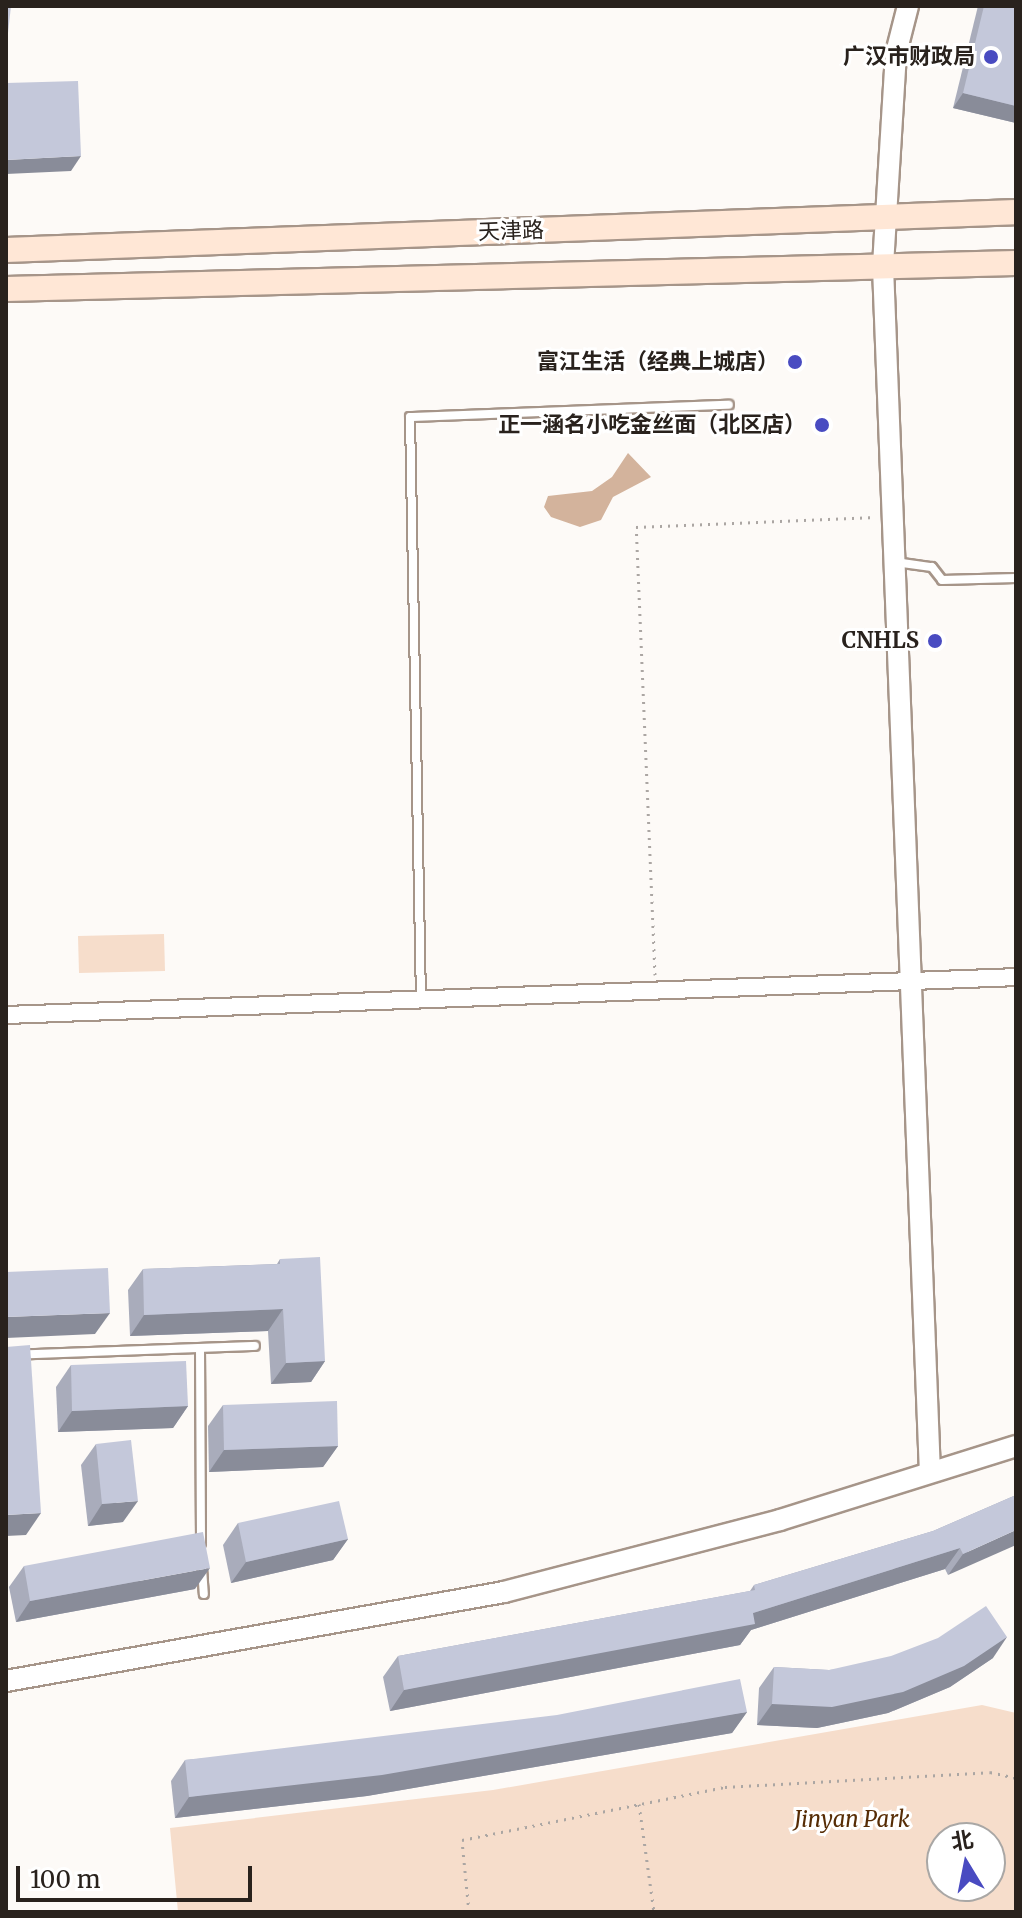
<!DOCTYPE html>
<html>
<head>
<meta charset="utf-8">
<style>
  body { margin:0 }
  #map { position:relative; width:1022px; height:1918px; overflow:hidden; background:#fdfaf7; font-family:Merriweather,"Noto Sans SC",serif }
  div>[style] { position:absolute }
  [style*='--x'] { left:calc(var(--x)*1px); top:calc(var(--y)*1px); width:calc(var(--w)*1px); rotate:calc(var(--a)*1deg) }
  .green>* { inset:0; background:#f6ddcb }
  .water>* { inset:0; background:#d3b39c }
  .path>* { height:3px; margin-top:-1.5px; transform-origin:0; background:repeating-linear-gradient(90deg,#aba6a3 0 2px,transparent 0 8px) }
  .roads { filter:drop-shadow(2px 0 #a69589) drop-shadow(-2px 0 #a69589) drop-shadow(0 2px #a69589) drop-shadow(0 -2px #a69589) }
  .service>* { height:8px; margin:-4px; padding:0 4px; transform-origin:4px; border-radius:4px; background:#fff }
  .minor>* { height:16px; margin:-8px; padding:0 8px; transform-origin:8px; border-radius:8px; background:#fff }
  .tertiary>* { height:20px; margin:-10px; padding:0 10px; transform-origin:10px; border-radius:10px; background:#fff }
  .secondary>* { height:24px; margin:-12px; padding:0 12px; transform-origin:12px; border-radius:12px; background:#ffe7d6 }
  .wall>* { inset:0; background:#a9acbb }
  .shaded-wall>* { inset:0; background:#898c99 }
  .building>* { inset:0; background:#c4c8da }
  .dots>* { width:22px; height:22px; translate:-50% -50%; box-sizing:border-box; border:4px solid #fff; border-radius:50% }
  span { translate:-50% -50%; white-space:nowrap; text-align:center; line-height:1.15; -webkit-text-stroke:6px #fff; paint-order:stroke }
  .poi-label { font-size:22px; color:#29221d; font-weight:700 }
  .right { translate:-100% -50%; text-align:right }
  .street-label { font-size:22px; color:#29221d }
  .park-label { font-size:22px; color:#562c05; font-style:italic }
  .frame { position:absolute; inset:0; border:8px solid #29221d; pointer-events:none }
  .north { position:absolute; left:926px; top:1822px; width:80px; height:80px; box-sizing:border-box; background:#fff; border:2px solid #a9a7a5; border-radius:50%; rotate:350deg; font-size:22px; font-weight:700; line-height:32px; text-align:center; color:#29221d }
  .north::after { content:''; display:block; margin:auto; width:28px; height:36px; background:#494bc1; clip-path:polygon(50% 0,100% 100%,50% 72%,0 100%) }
  .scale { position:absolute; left:16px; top:1866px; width:236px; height:36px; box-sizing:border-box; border:4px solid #29221d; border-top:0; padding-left:10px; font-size:24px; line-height:28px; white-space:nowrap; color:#29221d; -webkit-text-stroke:6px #fff; paint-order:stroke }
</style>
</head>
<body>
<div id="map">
  <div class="green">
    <div style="clip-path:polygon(164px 934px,165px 971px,79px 973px,78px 936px)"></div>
    <div style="clip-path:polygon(evenodd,982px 1705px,1016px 1713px,1016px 1912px,178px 1912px,170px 1828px,493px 1790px,982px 1705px,942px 1838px,990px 1838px,990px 1886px,942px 1886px,942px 1838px)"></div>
  </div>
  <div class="water">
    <div style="clip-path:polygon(628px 453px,651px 477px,613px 497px,601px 520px,580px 527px,551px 517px,544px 507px,548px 496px,592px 491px,612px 477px)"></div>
  </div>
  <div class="path">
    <div style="--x:655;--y:975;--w:448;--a:-92.4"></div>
    <div style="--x:636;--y:527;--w:240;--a:-2.4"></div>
    <div style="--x:639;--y:1804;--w:109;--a:82.1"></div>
    <div style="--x:469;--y:1912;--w:72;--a:-95.6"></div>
    <div style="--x:462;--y:1840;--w:268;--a:-11.4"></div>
    <div style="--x:725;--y:1787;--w:265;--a:-3.2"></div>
    <div style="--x:990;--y:1772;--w:27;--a:13"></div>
  </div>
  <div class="roads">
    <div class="service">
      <div style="--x:895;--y:562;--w:37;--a:8"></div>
      <div style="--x:932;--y:567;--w:16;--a:52"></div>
      <div style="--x:942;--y:580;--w:74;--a:-1.5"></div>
      <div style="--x:421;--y:1000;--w:583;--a:-91.08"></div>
      <div style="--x:410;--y:417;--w:319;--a:-2.2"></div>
      <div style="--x:200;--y:1348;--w:195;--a:89.7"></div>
      <div style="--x:6;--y:1355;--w:249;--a:-2.1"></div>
      <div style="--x:202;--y:1568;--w:26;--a:86"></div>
    </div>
    <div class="minor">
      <div style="--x:6;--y:1015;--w:1011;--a:-2.15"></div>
    </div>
    <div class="tertiary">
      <div style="--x:908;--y:6;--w:49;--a:104.3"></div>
      <div style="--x:896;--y:53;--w:214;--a:93.5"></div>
      <div style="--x:883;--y:267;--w:1206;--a:87.77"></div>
      <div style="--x:6;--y:1681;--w:506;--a:-10.13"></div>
      <div style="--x:504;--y:1592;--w:285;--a:-14.6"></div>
      <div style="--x:780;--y:1520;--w:247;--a:-17.4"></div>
    </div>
    <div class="secondary">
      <div style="--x:6;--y:250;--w:1011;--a:-2.15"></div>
      <div style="--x:6;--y:289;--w:1010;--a:-1.47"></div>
    </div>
  </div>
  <div class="wall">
    <div style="clip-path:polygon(978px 6px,1016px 6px,1016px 123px,953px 108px)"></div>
    <div style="clip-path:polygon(280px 1259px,325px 1361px,311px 1382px,271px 1384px,268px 1331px,130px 1336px,128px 1290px,143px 1269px,277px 1264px)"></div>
    <div style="clip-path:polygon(71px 1365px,188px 1406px,173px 1428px,58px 1432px,56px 1387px)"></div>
    <div style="clip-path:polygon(223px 1405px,338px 1446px,323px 1467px,209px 1472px,208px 1426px)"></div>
    <div style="clip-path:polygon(96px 1444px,123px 1522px,88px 1526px,81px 1465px)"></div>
    <div style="clip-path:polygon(1016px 1495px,948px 1575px,945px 1569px,751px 1630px,740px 1645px,390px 1711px,383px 1677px,398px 1656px,750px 1591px,754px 1585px,933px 1531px)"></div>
    <div style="clip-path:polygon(238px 1523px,348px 1539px,333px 1560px,231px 1583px,223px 1545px)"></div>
    <div style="clip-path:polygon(24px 1566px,195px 1589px,16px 1622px,9px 1587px)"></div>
    <div style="clip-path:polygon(993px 1658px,950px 1687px,888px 1713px,817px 1728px,757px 1725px,759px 1688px,774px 1667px,829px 1670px)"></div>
    <div style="clip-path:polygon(747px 1712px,732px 1733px,367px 1796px,175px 1818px,171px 1781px,185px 1760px)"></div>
  </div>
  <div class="shaded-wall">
    <div style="clip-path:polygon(963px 93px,1016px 106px,1016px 123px,953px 108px)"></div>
    <div style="clip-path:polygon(81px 156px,71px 171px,6px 174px,6px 160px)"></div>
    <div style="clip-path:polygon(283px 1309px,268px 1331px,130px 1336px,144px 1315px)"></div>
    <div style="clip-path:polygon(110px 1313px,95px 1334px,6px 1338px,6px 1317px)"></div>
    <div style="clip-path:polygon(325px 1361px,311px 1382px,271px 1384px,286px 1363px)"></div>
    <div style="clip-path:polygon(188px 1406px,173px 1428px,58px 1432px,72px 1411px)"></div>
    <div style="clip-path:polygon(338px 1446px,323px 1467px,209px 1472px,224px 1450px)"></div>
    <div style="clip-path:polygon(138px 1501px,123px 1522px,88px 1526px,102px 1504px)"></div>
    <div style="clip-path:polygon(41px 1513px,26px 1535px,6px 1536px,6px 1515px)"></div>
    <div style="clip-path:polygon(1016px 1530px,1016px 1545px,948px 1575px,963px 1554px)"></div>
    <div style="clip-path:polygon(348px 1539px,333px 1560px,231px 1583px,246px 1562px)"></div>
    <div style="clip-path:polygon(960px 1548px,945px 1569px,751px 1630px,740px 1645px,390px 1711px,404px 1690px,753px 1613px)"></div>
    <div style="clip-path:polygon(210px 1568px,195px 1589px,16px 1622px,30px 1601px)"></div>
    <div style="clip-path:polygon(1007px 1637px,993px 1658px,950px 1687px,888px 1713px,817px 1728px,757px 1725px,772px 1704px)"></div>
    <div style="clip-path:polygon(747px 1712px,732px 1733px,367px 1796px,175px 1818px,189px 1797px)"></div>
  </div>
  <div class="building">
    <div style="clip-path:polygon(6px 6px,11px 6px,6px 51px)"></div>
    <div style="clip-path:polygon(984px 6px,1016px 6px,1016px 106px,963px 93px)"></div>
    <div style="clip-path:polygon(78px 81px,81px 156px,6px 160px,6px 83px)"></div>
    <div style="clip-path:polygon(320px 1257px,325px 1361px,286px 1363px,283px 1309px,144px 1315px,143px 1269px,280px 1264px,280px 1259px)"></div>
    <div style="clip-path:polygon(108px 1268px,110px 1313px,6px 1317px,6px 1272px)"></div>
    <div style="clip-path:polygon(30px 1345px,41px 1513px,6px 1515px,6px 1347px)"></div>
    <div style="clip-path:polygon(186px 1361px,188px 1406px,72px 1411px,71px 1365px)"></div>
    <div style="clip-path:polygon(337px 1401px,338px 1446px,224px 1450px,223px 1405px)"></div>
    <div style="clip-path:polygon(131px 1440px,138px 1501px,102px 1504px,96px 1444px)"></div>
    <div style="clip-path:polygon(1016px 1495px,1016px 1530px,963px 1554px,960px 1548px,753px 1613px,755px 1624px,404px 1690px,398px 1656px,755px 1590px,754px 1585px,933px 1531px)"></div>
    <div style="clip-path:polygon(339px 1501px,348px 1539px,246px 1562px,238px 1523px)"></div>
    <div style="clip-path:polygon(203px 1532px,210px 1568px,30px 1601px,24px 1566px)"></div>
    <div style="clip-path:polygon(986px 1606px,1007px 1637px,964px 1666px,903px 1692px,832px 1707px,772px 1704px,774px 1667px,829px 1670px,891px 1656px,938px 1638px)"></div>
    <div style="clip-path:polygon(740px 1679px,747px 1712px,382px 1775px,189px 1797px,185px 1760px,557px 1715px)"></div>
  </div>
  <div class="dots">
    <div style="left:991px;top:57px;background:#494bc1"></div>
    <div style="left:795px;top:362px;background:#494bc1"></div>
    <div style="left:822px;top:425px;background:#494bc1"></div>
    <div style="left:935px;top:641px;background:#494bc1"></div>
  </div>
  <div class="poi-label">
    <span class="right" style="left:975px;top:57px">广汉市财政局</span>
    <span class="right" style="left:779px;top:362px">富江生活（经典上城店）</span>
    <span class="right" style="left:806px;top:425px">正一涵名小吃金丝面（北区店）</span>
    <span class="right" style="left:919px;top:641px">CNHLS</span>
  </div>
  <div class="street-label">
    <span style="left:511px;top:231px;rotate:-2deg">天津路</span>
  </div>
  <div class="park-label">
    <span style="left:852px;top:1820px">Jinyan Park</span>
  </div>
  <div class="frame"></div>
  <div class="north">北</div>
  <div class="scale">100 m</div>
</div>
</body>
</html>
